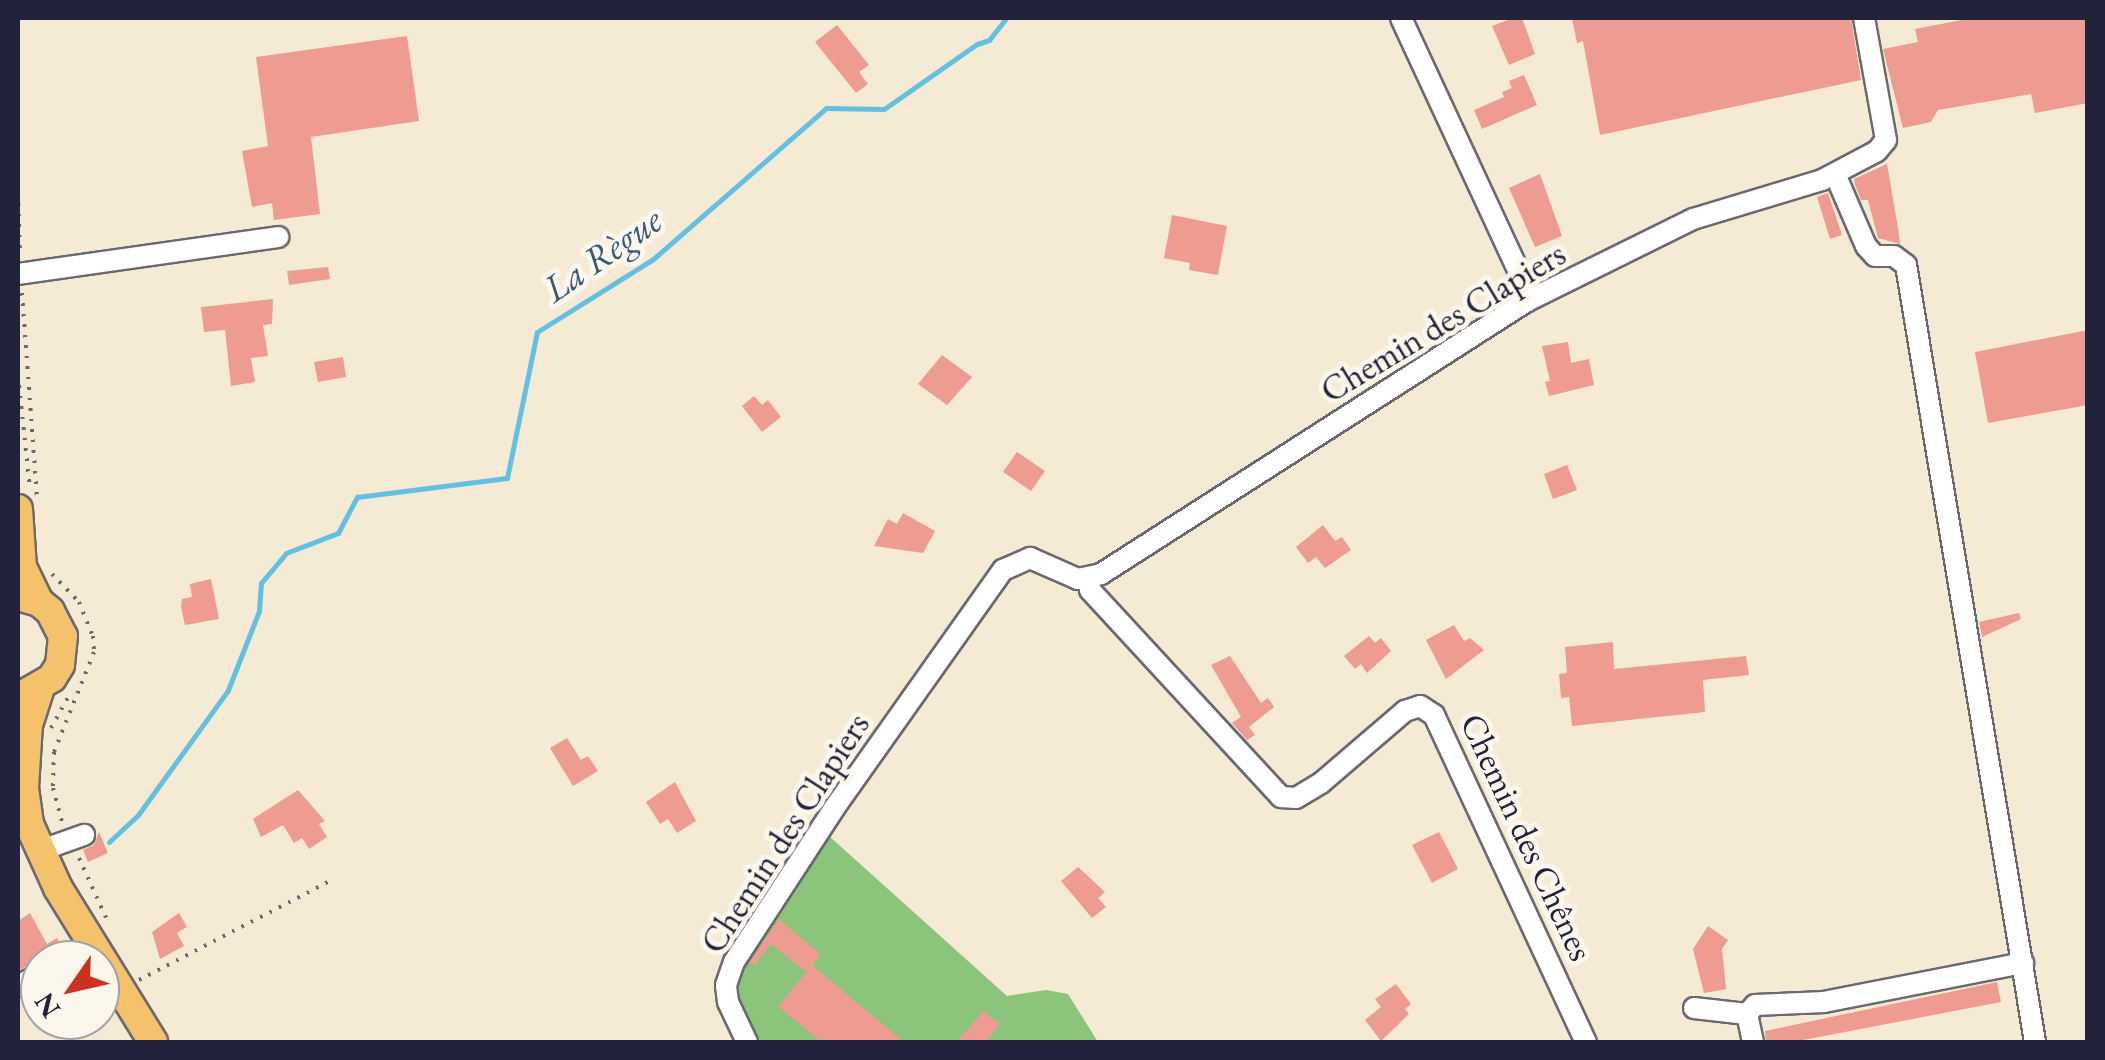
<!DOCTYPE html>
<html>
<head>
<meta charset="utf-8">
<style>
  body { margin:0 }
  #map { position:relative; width:2105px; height:1060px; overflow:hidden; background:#f5ead4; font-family:"EB Garamond",serif }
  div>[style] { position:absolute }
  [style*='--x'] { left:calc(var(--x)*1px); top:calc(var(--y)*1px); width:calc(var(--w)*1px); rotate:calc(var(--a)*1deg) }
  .green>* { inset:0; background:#8ac57b }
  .stream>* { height:5px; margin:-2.5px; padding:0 2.5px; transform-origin:2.5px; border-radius:2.5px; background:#64c0e2 }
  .building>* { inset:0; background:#ee9b91 }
  .path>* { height:4px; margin-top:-2px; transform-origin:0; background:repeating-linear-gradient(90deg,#6c6871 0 2.5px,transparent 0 10.5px) }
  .roads { filter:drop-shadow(2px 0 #6c6871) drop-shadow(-2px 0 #6c6871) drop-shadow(0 2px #6c6871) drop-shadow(0 -2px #6c6871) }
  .minor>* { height:20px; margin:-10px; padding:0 10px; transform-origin:10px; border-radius:10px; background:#fff }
  .major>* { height:28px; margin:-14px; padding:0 14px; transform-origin:14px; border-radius:14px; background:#f3c26a }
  span { translate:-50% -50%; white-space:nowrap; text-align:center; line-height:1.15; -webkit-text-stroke:10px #fbf7ec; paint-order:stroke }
  .street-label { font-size:35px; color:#22223b }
  .water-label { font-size:38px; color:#395975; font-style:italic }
  .frame { position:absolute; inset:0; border:20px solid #22223b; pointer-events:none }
  .north { position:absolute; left:20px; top:940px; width:100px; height:100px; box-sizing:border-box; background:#fbf7ec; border:2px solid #a4a2a5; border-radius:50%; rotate:236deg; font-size:28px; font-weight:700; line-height:40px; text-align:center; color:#22223b }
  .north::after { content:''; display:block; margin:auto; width:35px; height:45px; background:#c8321e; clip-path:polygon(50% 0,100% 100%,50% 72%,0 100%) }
</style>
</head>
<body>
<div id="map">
  <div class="green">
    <div style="clip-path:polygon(829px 836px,1007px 996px,1046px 990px,1068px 994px,1098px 1042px,753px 1042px,734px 999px,742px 956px)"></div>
  </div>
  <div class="stream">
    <div style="--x:109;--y:842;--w:40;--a:-43"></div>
    <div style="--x:138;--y:815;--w:154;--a:-54.2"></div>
    <div style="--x:228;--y:690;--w:85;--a:-68.6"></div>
    <div style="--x:259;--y:611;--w:28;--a:-86"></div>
    <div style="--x:261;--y:583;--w:39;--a:-50"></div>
    <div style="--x:286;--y:553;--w:56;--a:-21"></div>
    <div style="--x:338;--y:533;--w:41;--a:-62.2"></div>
    <div style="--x:357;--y:497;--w:151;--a:-7.2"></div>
    <div style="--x:507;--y:478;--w:149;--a:-78.4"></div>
    <div style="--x:537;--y:332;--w:136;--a:-32.1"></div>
    <div style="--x:652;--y:260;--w:231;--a:-41.1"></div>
    <div style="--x:826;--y:108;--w:58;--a:1"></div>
    <div style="--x:884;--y:109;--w:113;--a:-35"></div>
    <div style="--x:977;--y:44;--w:13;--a:-18"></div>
    <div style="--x:989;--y:40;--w:28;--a:-52"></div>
  </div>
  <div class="building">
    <div style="clip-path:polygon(1513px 18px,1522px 18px,1535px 54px,1509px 65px,1492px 26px)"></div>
    <div style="clip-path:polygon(1572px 18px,1851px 18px,1861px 80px,1600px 135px,1583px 41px,1577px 43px)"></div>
    <div style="clip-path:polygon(1972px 18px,2088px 18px,2088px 103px,2035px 113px,2031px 94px,1938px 110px,1931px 122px,1903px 128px,1883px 49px,1918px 42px,1915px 29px)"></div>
    <div style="clip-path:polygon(837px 25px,869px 65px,859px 72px,868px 84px,856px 93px,815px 42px)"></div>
    <div style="clip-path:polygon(407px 36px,419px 121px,311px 137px,320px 214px,274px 220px,272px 203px,252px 207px,242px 151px,268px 146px,256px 57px)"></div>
    <div style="clip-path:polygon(1524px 75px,1537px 105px,1482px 129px,1474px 110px,1504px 97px,1502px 92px,1512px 88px,1509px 81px)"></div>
    <div style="clip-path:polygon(1887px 164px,1898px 228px,1900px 244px,1878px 238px,1868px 200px,1861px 200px,1855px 185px,1854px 179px)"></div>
    <div style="clip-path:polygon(1540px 174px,1562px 236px,1535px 247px,1509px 188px)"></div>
    <div style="clip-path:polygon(1828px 193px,1842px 235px,1830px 239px,1817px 197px)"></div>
    <div style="clip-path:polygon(1172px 215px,1227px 226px,1218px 275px,1189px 270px,1190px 263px,1164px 258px)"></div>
    <div style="clip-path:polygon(328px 267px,330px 279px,289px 285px,287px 271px)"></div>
    <div style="clip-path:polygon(273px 299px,272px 324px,263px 325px,268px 356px,251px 358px,255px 382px,231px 386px,225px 330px,204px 332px,201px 307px)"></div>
    <div style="clip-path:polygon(2088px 330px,2088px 405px,1988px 423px,1975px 352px)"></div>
    <div style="clip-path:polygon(1568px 342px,1571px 363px,1589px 359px,1594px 385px,1549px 396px,1545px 382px,1550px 381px,1542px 346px)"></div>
    <div style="clip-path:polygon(942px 355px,972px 377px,947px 405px,918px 384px)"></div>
    <div style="clip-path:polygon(343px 357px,346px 377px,318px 382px,314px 362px)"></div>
    <div style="clip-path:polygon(754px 396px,762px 405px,768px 400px,781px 417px,762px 432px,742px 406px)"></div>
    <div style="clip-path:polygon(1017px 452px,1045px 471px,1031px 491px,1003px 472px)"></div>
    <div style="clip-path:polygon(1567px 465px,1577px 490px,1553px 499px,1544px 474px)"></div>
    <div style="clip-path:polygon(903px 513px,935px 531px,923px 553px,874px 546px,888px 519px,897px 524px)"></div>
    <div style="clip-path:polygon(1323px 525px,1335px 541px,1342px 537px,1351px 550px,1325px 568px,1316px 557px,1308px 563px,1296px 547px)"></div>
    <div style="clip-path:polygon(211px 579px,219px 619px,185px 625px,181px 607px,182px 599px,192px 597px,190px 584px)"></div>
    <div style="clip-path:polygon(2019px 613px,2021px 619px,1982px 637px,1979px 622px)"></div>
    <div style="clip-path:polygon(1454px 625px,1464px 641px,1470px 638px,1484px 650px,1446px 679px,1426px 640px)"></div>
    <div style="clip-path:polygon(1369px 636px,1375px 643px,1381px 638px,1391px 651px,1367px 673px,1361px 664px,1355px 669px,1344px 656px)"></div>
    <div style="clip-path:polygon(1613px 642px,1614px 669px,1746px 656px,1749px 675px,1703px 680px,1705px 712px,1572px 726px,1569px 697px,1561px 698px,1559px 674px,1567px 673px,1565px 647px)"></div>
    <div style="clip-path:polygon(1230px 656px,1261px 703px,1251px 710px,1268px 698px,1274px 707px,1249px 727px,1255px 735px,1247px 740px,1232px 723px,1241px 717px,1211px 665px)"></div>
    <div style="clip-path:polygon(567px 738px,581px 760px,588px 756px,598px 771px,573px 786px,550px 748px)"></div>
    <div style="clip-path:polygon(675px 782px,696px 821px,677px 833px,668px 819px,660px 824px,646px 802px)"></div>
    <div style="clip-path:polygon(298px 790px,325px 821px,319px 824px,327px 837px,309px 849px,302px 838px,294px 843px,283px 825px,261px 837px,253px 819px)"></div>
    <div style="clip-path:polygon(99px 832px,108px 853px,88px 862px,83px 850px,94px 845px)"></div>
    <div style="clip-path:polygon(1439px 832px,1458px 869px,1432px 883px,1412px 845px)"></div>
    <div style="clip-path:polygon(1078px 867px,1105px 892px,1098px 898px,1106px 907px,1092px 918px,1061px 881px)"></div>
    <div style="clip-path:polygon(30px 913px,47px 944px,57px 938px,62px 947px,53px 960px,34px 962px,18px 971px,18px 921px)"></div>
    <div style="clip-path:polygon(179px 913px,187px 927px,177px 933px,184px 946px,160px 959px,152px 932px)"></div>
    <div style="clip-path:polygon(779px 919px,821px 955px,806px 972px,771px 944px,755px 965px,750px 962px)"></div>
    <div style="clip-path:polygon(1708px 926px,1728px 940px,1722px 949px,1726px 989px,1704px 993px,1693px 949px)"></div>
    <div style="clip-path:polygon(812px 965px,873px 1016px,904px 1042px,821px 1042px,778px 1006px)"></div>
    <div style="clip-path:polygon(1997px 982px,2001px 1002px,1793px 1042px,1766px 1042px,1765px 1031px)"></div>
    <div style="clip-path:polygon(1396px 984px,1411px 1004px,1405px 1009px,1409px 1014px,1381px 1041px,1365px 1020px,1381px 1007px,1375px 999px)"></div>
    <div style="clip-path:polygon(983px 1011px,1000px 1024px,985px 1042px,957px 1042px)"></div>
  </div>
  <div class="path">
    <div style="--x:18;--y:193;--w:60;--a:88.1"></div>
    <div style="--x:22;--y:293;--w:206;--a:85.8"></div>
    <div style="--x:18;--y:375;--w:115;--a:84"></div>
    <div style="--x:52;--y:574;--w:39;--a:46"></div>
    <div style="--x:79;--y:602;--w:37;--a:68"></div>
    <div style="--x:93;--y:636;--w:16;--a:86"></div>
    <div style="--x:94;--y:652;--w:108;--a:111.8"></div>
    <div style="--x:54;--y:752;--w:36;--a:92"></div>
    <div style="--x:53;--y:788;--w:35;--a:75"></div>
    <div style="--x:51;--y:728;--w:39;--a:-61"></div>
    <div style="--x:79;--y:858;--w:70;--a:65.6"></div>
    <div style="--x:139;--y:980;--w:215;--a:-27.4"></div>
  </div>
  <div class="roads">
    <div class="minor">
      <div style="--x:1401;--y:18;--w:285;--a:65.1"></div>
      <div style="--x:1521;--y:276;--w:26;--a:77"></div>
      <div style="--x:1835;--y:174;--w:78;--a:66.7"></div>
      <div style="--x:1866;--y:246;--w:13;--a:48"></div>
      <div style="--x:1875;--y:256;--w:19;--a:0"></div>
      <div style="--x:1894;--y:256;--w:15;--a:37"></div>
      <div style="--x:1906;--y:265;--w:788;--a:80.57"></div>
      <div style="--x:18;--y:274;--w:263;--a:-8.1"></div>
      <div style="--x:1089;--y:579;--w:11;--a:85"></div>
      <div style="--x:1090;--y:590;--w:282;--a:47.3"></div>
      <div style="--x:1281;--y:797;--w:15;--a:4"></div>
      <div style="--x:1296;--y:798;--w:29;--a:-31"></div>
      <div style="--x:1321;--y:783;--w:111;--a:-40.6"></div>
      <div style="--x:1405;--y:711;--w:16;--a:-18"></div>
      <div style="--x:1420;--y:706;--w:17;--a:33"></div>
      <div style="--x:1434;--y:715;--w:361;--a:65.1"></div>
      <div style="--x:39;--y:851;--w:48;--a:-19.6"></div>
      <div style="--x:67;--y:960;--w:29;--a:-27"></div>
      <div style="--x:18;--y:986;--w:25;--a:-29"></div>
      <div style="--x:1694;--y:1008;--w:53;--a:6.5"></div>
      <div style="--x:747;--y:1042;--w:44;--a:-115.4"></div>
      <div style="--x:728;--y:1002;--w:17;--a:-97"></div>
      <div style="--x:726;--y:985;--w:24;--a:-71"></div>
      <div style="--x:734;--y:962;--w:185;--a:-56.9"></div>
      <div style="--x:835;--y:807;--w:291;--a:-54.7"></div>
      <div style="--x:1003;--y:570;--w:30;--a:-24"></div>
      <div style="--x:1030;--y:558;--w:52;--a:23.6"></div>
      <div style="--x:1078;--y:579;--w:24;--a:-12"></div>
      <div style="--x:1101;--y:574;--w:506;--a:-32.65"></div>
      <div style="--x:1527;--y:301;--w:185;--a:-26.3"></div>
      <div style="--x:1693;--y:219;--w:135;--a:-16.8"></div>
      <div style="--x:1822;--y:180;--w:62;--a:-27.8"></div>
      <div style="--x:1877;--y:151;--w:14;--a:-51"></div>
      <div style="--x:1886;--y:140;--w:124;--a:-100.2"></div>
      <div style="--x:1753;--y:1042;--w:29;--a:-102"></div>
      <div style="--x:1747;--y:1014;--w:12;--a:-48"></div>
      <div style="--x:1755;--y:1005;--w:69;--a:-2.5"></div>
      <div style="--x:1824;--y:1002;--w:203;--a:-11.1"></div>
    </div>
    <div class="major">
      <div style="--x:18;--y:509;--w:58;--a:86.1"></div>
      <div style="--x:22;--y:567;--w:39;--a:64"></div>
      <div style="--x:18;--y:596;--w:22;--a:16"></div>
      <div style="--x:39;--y:602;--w:14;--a:39"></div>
      <div style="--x:50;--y:611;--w:28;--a:63"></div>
      <div style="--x:63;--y:636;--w:29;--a:96"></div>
      <div style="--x:60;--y:665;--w:15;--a:122"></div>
      <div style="--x:52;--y:678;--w:32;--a:150"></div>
      <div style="--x:40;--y:688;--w:38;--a:108"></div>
      <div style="--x:28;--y:724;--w:64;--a:93.6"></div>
      <div style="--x:24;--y:788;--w:36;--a:82"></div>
      <div style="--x:29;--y:824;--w:70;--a:65.6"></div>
      <div style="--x:58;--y:888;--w:181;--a:58.3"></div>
    </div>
  </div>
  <div class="street-label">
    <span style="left:1443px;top:322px;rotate:-31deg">Chemin des Clapiers</span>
    <span style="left:785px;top:833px;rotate:-57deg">Chemin des Clapiers</span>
    <span style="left:1527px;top:837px;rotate:65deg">Chemin des Chênes</span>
  </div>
  <div class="water-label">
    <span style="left:602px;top:254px;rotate:-35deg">La Règue</span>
  </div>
  <div class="frame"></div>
  <div class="north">N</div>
</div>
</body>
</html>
